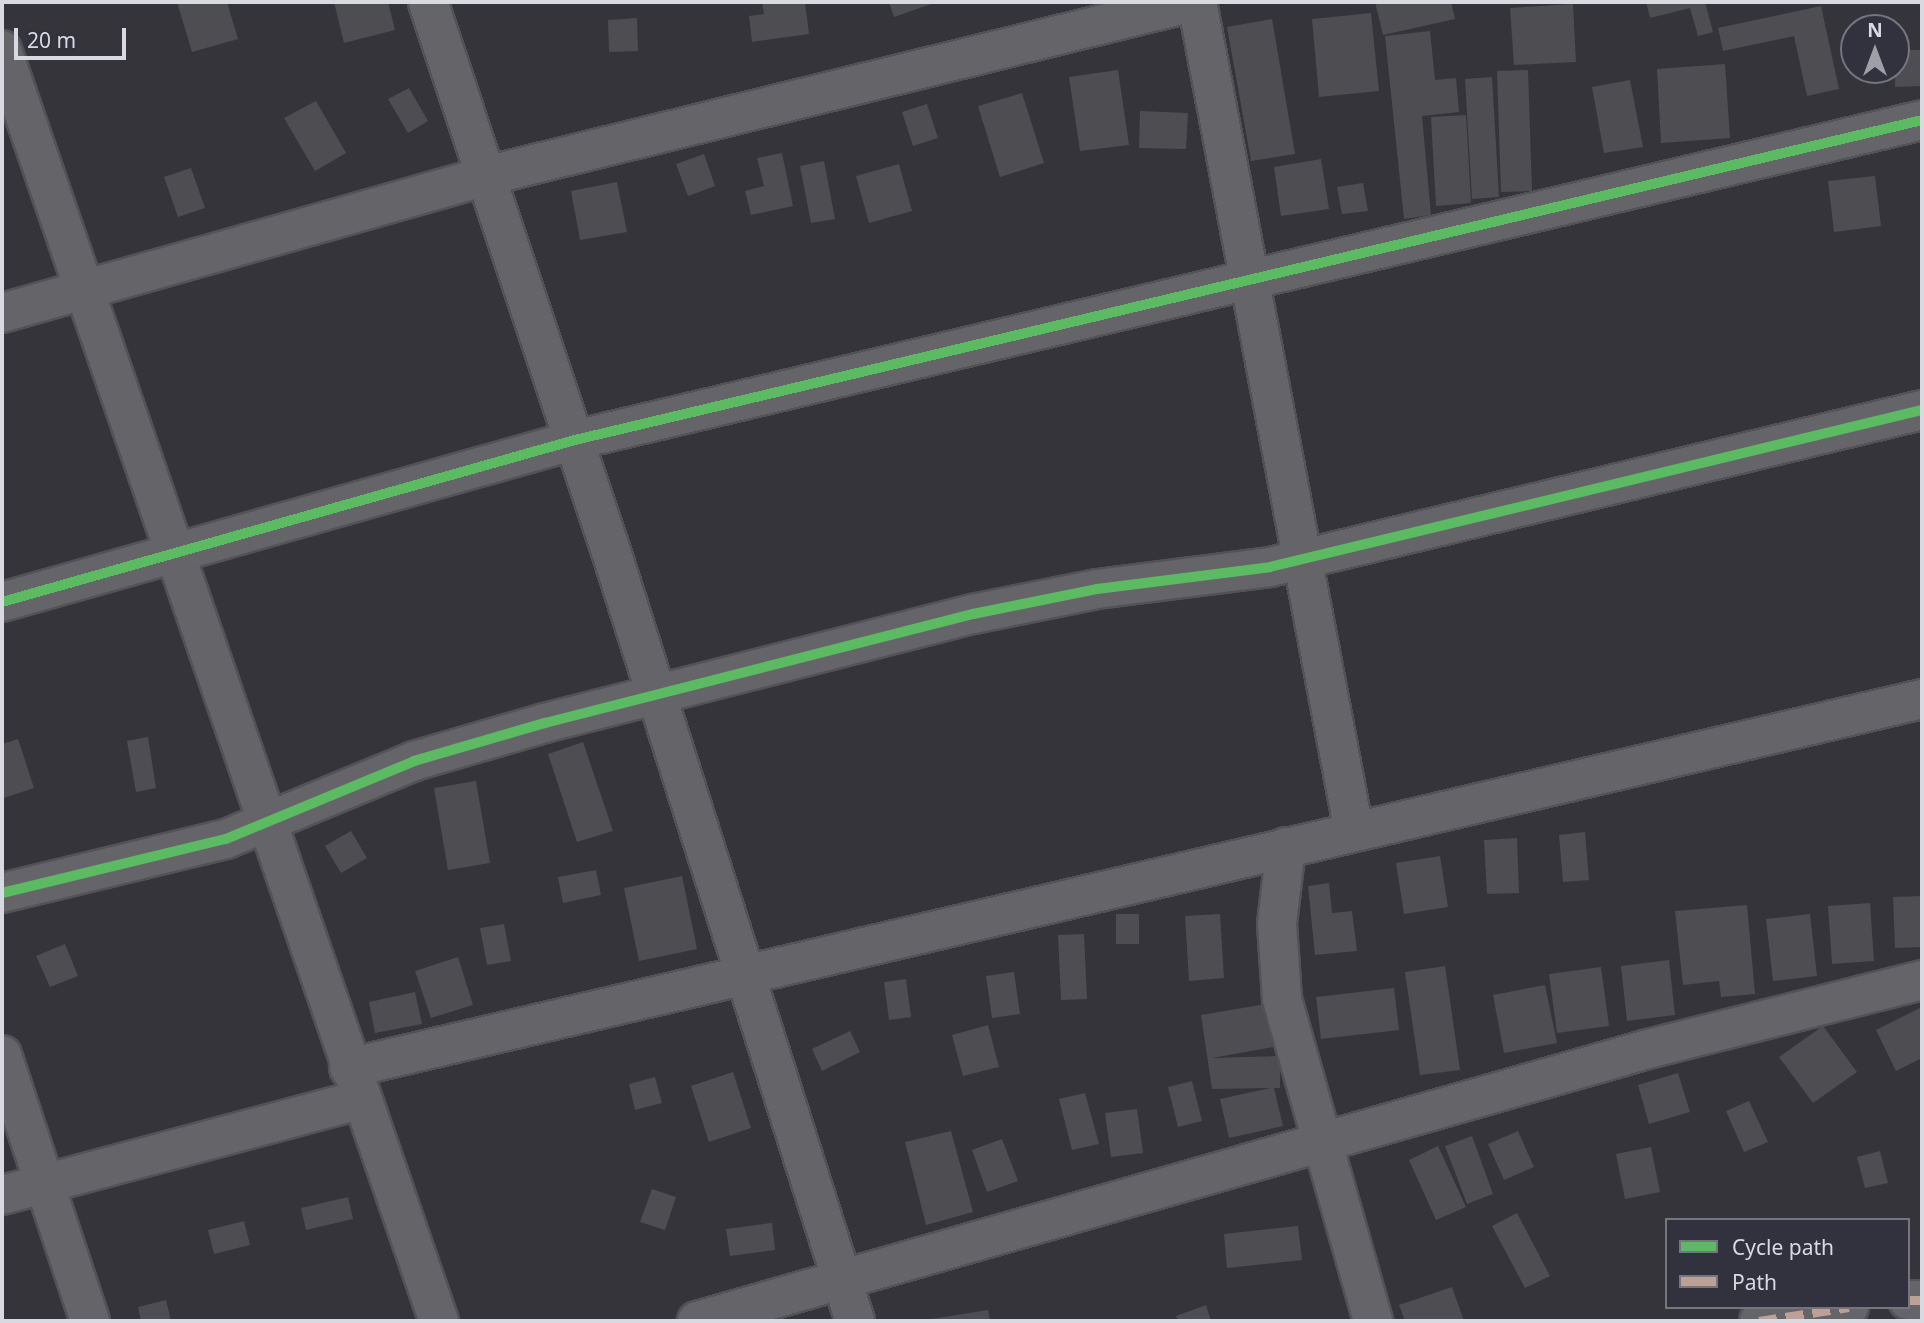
<!DOCTYPE html>
<html>
<head>
<meta charset="utf-8">
<style>
  body { margin:0 }
  #map { position:relative; width:1924px; height:1323px; overflow:hidden; background:#34343a; font-family:"Noto Sans",sans-serif }
  div>[style] { position:absolute }
  [style*='--x'] { left:calc(var(--x)*1px); top:calc(var(--y)*1px); width:calc(var(--w)*1px); rotate:calc(var(--a)*1deg) }
  .building>* { inset:0; background:#4e4d51 }
  .roads { filter:drop-shadow(2px 0 #525257) drop-shadow(-2px 0 #525257) drop-shadow(0 2px #525257) drop-shadow(0 -2px #525257) }
  .minor>* { height:38px; margin:-19px; padding:0 19px; transform-origin:19px; border-radius:19px; background:#646469 }
  .quiet>* { height:9px; margin-top:-4.5px; transform-origin:0; background:repeating-linear-gradient(90deg,#bda197 0 18px,transparent 0 27px) }
  .cycleway>* { height:10px; margin:-5px; padding:0 5px; transform-origin:5px; border-radius:5px; background:#5cba63 }
  span { translate:-50% -50%; white-space:nowrap; text-align:center; line-height:1.15; -webkit-text-stroke:6px #31323d; paint-order:stroke }
  .frame { position:absolute; inset:0; border:4px solid #d9dae1; pointer-events:none }
  .legend { position:absolute; left:1665px; top:1218px; width:245px; height:91px; box-sizing:border-box; background:#31323d; border:2px solid #74757f; margin:0; padding:9px 12px; list-style:none; font-size:21px; color:#d9dae1 }
  .legend li { display:flex; align-items:center; gap:14px; height:35px }
  .legend b { width:35px; border:2px solid #74757f }
  .north { position:absolute; left:1840px; top:14px; width:70px; height:70px; box-sizing:border-box; background:#31323d; border:2px solid #74757f; border-radius:50%; rotate:0deg; font-size:19px; font-weight:700; line-height:28px; text-align:center; color:#d9dae1 }
  .north::after { content:''; display:block; margin:auto; width:24px; height:32px; background:#9fa0a7; clip-path:polygon(50% 0,100% 100%,50% 72%,0 100%) }
  .scale { position:absolute; left:14px; top:28px; width:112px; height:32px; box-sizing:border-box; border:4px solid #d9dae1; border-top:0; padding-left:9px; font-size:21px; line-height:24px; white-space:nowrap; color:#d9dae1; -webkit-text-stroke:5px #31323d; paint-order:stroke }
</style>
</head>
<body>
<div id="map">
  <div class="building">
    <div style="clip-path:polygon(177px 2px,227px 2px,238px 39px,192px 52px)"></div>
    <div style="clip-path:polygon(334px 2px,388px 2px,395px 30px,344px 43px)"></div>
    <div style="clip-path:polygon(762px 2px,805px 2px,809px 34px,752px 42px,749px 16px,764px 14px)"></div>
    <div style="clip-path:polygon(889px 2px,937px 2px,894px 17px)"></div>
    <div style="clip-path:polygon(1375px 2px,1451px 2px,1455px 19px,1383px 35px)"></div>
    <div style="clip-path:polygon(1646px 2px,1705px 2px,1713px 32px,1698px 36px,1690px 8px,1650px 18px)"></div>
    <div style="clip-path:polygon(1573px 4px,1576px 62px,1514px 65px,1510px 8px)"></div>
    <div style="clip-path:polygon(1821px 6px,1839px 89px,1807px 96px,1794px 36px,1723px 51px,1718px 28px)"></div>
    <div style="clip-path:polygon(1371px 13px,1379px 91px,1319px 97px,1312px 19px)"></div>
    <div style="clip-path:polygon(637px 18px,638px 51px,609px 52px,608px 20px)"></div>
    <div style="clip-path:polygon(1272px 19px,1295px 154px,1251px 161px,1227px 27px)"></div>
    <div style="clip-path:polygon(1430px 31px,1435px 80px,1456px 78px,1459px 112px,1422px 116px,1431px 215px,1404px 219px,1385px 36px)"></div>
    <div style="clip-path:polygon(1896px 50px,1922px 50px,1922px 86px,1895px 87px)"></div>
    <div style="clip-path:polygon(1725px 64px,1730px 138px,1661px 143px,1657px 69px)"></div>
    <div style="clip-path:polygon(1118px 70px,1129px 145px,1080px 151px,1069px 77px)"></div>
    <div style="clip-path:polygon(1528px 70px,1532px 191px,1501px 192px,1497px 71px)"></div>
    <div style="clip-path:polygon(1492px 77px,1499px 197px,1472px 199px,1465px 79px)"></div>
    <div style="clip-path:polygon(1630px 80px,1643px 147px,1604px 153px,1592px 87px)"></div>
    <div style="clip-path:polygon(409px 88px,428px 121px,408px 133px,388px 99px)"></div>
    <div style="clip-path:polygon(1022px 93px,1044px 163px,1000px 177px,978px 106px)"></div>
    <div style="clip-path:polygon(316px 101px,346px 153px,315px 171px,284px 118px)"></div>
    <div style="clip-path:polygon(927px 104px,938px 138px,913px 146px,902px 112px)"></div>
    <div style="clip-path:polygon(1140px 111px,1188px 113px,1186px 149px,1139px 148px)"></div>
    <div style="clip-path:polygon(1466px 115px,1471px 203px,1436px 206px,1431px 117px)"></div>
    <div style="clip-path:polygon(782px 153px,793px 206px,751px 215px,745px 191px,764px 186px,757px 158px)"></div>
    <div style="clip-path:polygon(704px 154px,715px 186px,688px 196px,676px 164px)"></div>
    <div style="clip-path:polygon(1321px 159px,1329px 209px,1281px 216px,1274px 167px)"></div>
    <div style="clip-path:polygon(824px 161px,835px 219px,811px 223px,800px 166px)"></div>
    <div style="clip-path:polygon(899px 164px,912px 211px,869px 223px,856px 176px)"></div>
    <div style="clip-path:polygon(191px 168px,205px 208px,178px 217px,164px 177px)"></div>
    <div style="clip-path:polygon(1875px 176px,1881px 226px,1834px 232px,1828px 181px)"></div>
    <div style="clip-path:polygon(617px 182px,627px 232px,580px 240px,571px 191px)"></div>
    <div style="clip-path:polygon(1363px 183px,1368px 211px,1342px 214px,1337px 187px)"></div>
    <div style="clip-path:polygon(148px 737px,156px 788px,136px 792px,127px 741px)"></div>
    <div style="clip-path:polygon(18px 739px,34px 788px,4px 798px,2px 744px)"></div>
    <div style="clip-path:polygon(583px 742px,613px 831px,577px 842px,548px 754px)"></div>
    <div style="clip-path:polygon(476px 781px,490px 863px,448px 870px,434px 788px)"></div>
    <div style="clip-path:polygon(351px 831px,367px 858px,341px 873px,325px 846px)"></div>
    <div style="clip-path:polygon(1585px 832px,1589px 880px,1563px 882px,1559px 835px)"></div>
    <div style="clip-path:polygon(1517px 838px,1519px 893px,1487px 894px,1484px 840px)"></div>
    <div style="clip-path:polygon(1440px 856px,1448px 907px,1404px 914px,1396px 863px)"></div>
    <div style="clip-path:polygon(596px 870px,601px 895px,563px 903px,558px 877px)"></div>
    <div style="clip-path:polygon(682px 876px,697px 949px,639px 961px,624px 888px)"></div>
    <div style="clip-path:polygon(1329px 883px,1332px 913px,1352px 911px,1357px 951px,1315px 955px,1308px 886px)"></div>
    <div style="clip-path:polygon(1922px 896px,1922px 947px,1895px 948px,1893px 897px)"></div>
    <div style="clip-path:polygon(1870px 903px,1874px 961px,1832px 964px,1828px 906px)"></div>
    <div style="clip-path:polygon(1747px 905px,1755px 994px,1721px 997px,1719px 981px,1683px 985px,1675px 911px)"></div>
    <div style="clip-path:polygon(1116px 914px,1139px 914px,1139px 944px,1116px 944px)"></div>
    <div style="clip-path:polygon(1220px 914px,1224px 978px,1189px 981px,1185px 916px)"></div>
    <div style="clip-path:polygon(1810px 914px,1817px 976px,1773px 981px,1766px 919px)"></div>
    <div style="clip-path:polygon(504px 924px,511px 961px,487px 965px,480px 928px)"></div>
    <div style="clip-path:polygon(1084px 934px,1087px 999px,1061px 1000px,1058px 935px)"></div>
    <div style="clip-path:polygon(65px 944px,78px 976px,50px 987px,36px 956px)"></div>
    <div style="clip-path:polygon(458px 957px,473px 1005px,431px 1018px,415px 971px)"></div>
    <div style="clip-path:polygon(1669px 960px,1675px 1015px,1627px 1021px,1621px 966px)"></div>
    <div style="clip-path:polygon(1445px 966px,1460px 1070px,1420px 1075px,1405px 972px)"></div>
    <div style="clip-path:polygon(1601px 967px,1609px 1026px,1557px 1033px,1549px 974px)"></div>
    <div style="clip-path:polygon(1014px 972px,1020px 1014px,992px 1018px,986px 976px)"></div>
    <div style="clip-path:polygon(906px 979px,911px 1017px,889px 1020px,884px 982px)"></div>
    <div style="clip-path:polygon(1545px 985px,1557px 1043px,1504px 1053px,1493px 995px)"></div>
    <div style="clip-path:polygon(1394px 988px,1399px 1030px,1321px 1039px,1316px 997px)"></div>
    <div style="clip-path:polygon(415px 992px,422px 1024px,375px 1033px,369px 1002px)"></div>
    <div style="clip-path:polygon(1266px 1004px,1273px 1047px,1212px 1058px,1280px 1056px,1280px 1088px,1274px 1088px,1283px 1126px,1229px 1138px,1220px 1099px,1270px 1088px,1212px 1089px,1201px 1015px)"></div>
    <div style="clip-path:polygon(1922px 1007px,1922px 1058px,1896px 1071px,1876px 1030px)"></div>
    <div style="clip-path:polygon(988px 1025px,999px 1067px,963px 1076px,952px 1035px)"></div>
    <div style="clip-path:polygon(1823px 1026px,1857px 1072px,1813px 1103px,1779px 1057px)"></div>
    <div style="clip-path:polygon(850px 1031px,860px 1052px,822px 1071px,812px 1049px)"></div>
    <div style="clip-path:polygon(733px 1072px,751px 1128px,709px 1142px,691px 1086px)"></div>
    <div style="clip-path:polygon(1678px 1073px,1690px 1112px,1649px 1124px,1638px 1085px)"></div>
    <div style="clip-path:polygon(655px 1077px,662px 1103px,635px 1110px,629px 1084px)"></div>
    <div style="clip-path:polygon(1192px 1081px,1202px 1121px,1178px 1127px,1168px 1087px)"></div>
    <div style="clip-path:polygon(1085px 1093px,1099px 1144px,1072px 1150px,1059px 1099px)"></div>
    <div style="clip-path:polygon(1749px 1101px,1768px 1142px,1744px 1152px,1726px 1111px)"></div>
    <div style="clip-path:polygon(1137px 1109px,1143px 1153px,1111px 1157px,1105px 1113px)"></div>
    <div style="clip-path:polygon(951px 1131px,973px 1212px,926px 1225px,905px 1142px)"></div>
    <div style="clip-path:polygon(1518px 1131px,1534px 1167px,1504px 1180px,1488px 1144px)"></div>
    <div style="clip-path:polygon(1472px 1136px,1493px 1194px,1467px 1204px,1445px 1146px)"></div>
    <div style="clip-path:polygon(1002px 1139px,1018px 1181px,987px 1192px,972px 1150px)"></div>
    <div style="clip-path:polygon(1438px 1146px,1466px 1207px,1436px 1220px,1409px 1160px)"></div>
    <div style="clip-path:polygon(1651px 1147px,1660px 1192px,1625px 1199px,1616px 1154px)"></div>
    <div style="clip-path:polygon(1880px 1151px,1888px 1183px,1865px 1188px,1857px 1157px)"></div>
    <div style="clip-path:polygon(652px 1189px,676px 1197px,665px 1230px,640px 1222px)"></div>
    <div style="clip-path:polygon(348px 1197px,353px 1219px,306px 1230px,301px 1208px)"></div>
    <div style="clip-path:polygon(1517px 1213px,1550px 1276px,1525px 1288px,1492px 1226px)"></div>
    <div style="clip-path:polygon(244px 1221px,250px 1245px,214px 1254px,208px 1230px)"></div>
    <div style="clip-path:polygon(772px 1223px,775px 1250px,730px 1256px,726px 1229px)"></div>
    <div style="clip-path:polygon(1298px 1226px,1302px 1260px,1227px 1268px,1224px 1234px)"></div>
    <div style="clip-path:polygon(1452px 1287px,1464px 1321px,1405px 1321px,1399px 1305px)"></div>
    <div style="clip-path:polygon(166px 1300px,171px 1321px,141px 1321px,138px 1307px)"></div>
    <div style="clip-path:polygon(1206px 1305px,1211px 1321px,1178px 1321px,1176px 1316px)"></div>
    <div style="clip-path:polygon(988px 1310px,990px 1321px,925px 1321px,925px 1320px)"></div>
  </div>
  <div class="roads">
    <div class="minor">
      <div style="--x:428;--y:2;--w:572;--a:71.57"></div>
      <div style="--x:609;--y:545;--w:814;--a:72.41"></div>
      <div style="--x:1197;--y:2;--w:844;--a:79.28"></div>
      <div style="--x:2;--y:50;--w:1344;--a:71.03"></div>
      <div style="--x:2;--y:313;--w:503;--a:-15.8"></div>
      <div style="--x:486;--y:176;--w:728;--a:-13.83"></div>
      <div style="--x:2;--y:602;--w:595;--a:-15.79"></div>
      <div style="--x:575;--y:440;--w:1384;--a:-13.36"></div>
      <div style="--x:1286;--y:847;--w:78;--a:96.7"></div>
      <div style="--x:1277;--y:924;--w:75;--a:86.2"></div>
      <div style="--x:1282;--y:999;--w:335;--a:74.2"></div>
      <div style="--x:2;--y:893;--w:230;--a:-13.6"></div>
      <div style="--x:226;--y:839;--w:204;--a:-22.5"></div>
      <div style="--x:414;--y:761;--w:136;--a:-16.2"></div>
      <div style="--x:545;--y:723;--w:442;--a:-14.3"></div>
      <div style="--x:973;--y:614;--w:126;--a:-11.4"></div>
      <div style="--x:1097;--y:589;--w:174;--a:-7.2"></div>
      <div style="--x:1270;--y:567;--w:671;--a:-13.54"></div>
      <div style="--x:2;--y:1055;--w:280;--a:71.7"></div>
      <div style="--x:349;--y:1068;--w:1616;--a:-13.2"></div>
      <div style="--x:2;--y:1195;--w:369;--a:-14.9"></div>
      <div style="--x:1908;--y:1300;--w:14;--a:0"></div>
      <div style="--x:697;--y:1321;--w:989;--a:-15.96"></div>
      <div style="--x:1648;--y:1049;--w:283;--a:-14.1"></div>
      <div style="--x:1759;--y:1321;--w:91;--a:-8.8"></div>
    </div>
  </div>
  <div class="quiet">
    <div style="--x:1908;--y:1300;--w:14;--a:0"></div>
    <div style="--x:1759;--y:1321;--w:91;--a:-8.8"></div>
  </div>
  <div class="cycleway">
    <div style="--x:2;--y:602;--w:595;--a:-15.79"></div>
    <div style="--x:575;--y:440;--w:1384;--a:-13.36"></div>
    <div style="--x:2;--y:893;--w:230;--a:-13.6"></div>
    <div style="--x:226;--y:839;--w:204;--a:-22.5"></div>
    <div style="--x:414;--y:761;--w:136;--a:-16.2"></div>
    <div style="--x:545;--y:723;--w:442;--a:-14.3"></div>
    <div style="--x:973;--y:614;--w:126;--a:-11.4"></div>
    <div style="--x:1097;--y:589;--w:174;--a:-7.2"></div>
    <div style="--x:1270;--y:567;--w:671;--a:-13.54"></div>
  </div>
  <div class="frame"></div>
  <ul class="legend">
  <li><b style="height:9px;background:#5cba63"></b>Cycle path</li>
  <li><b style="height:9px;background:#bda197"></b>Path</li>
  </ul>
  <div class="north">N</div>
  <div class="scale">20 m</div>
</div>
</body>
</html>
